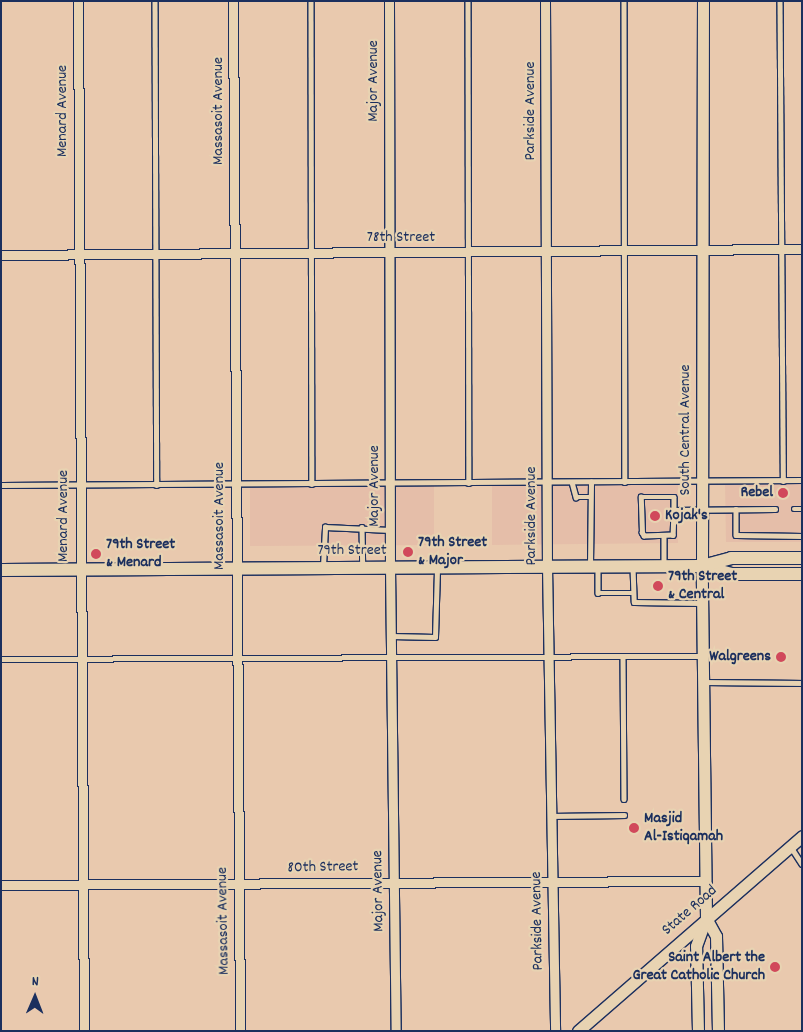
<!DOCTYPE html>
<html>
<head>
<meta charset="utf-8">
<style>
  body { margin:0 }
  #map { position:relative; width:803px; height:1032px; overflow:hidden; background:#e9c9ae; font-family:Dekko,sans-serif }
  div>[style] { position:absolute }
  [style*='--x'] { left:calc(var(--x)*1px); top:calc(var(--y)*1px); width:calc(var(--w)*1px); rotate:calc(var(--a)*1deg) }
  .built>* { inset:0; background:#e5bea9 }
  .roads { filter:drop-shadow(1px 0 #1b2f5e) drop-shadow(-1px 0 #1b2f5e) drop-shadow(0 1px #1b2f5e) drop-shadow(0 -1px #1b2f5e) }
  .service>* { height:4.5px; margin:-2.25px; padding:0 2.25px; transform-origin:2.25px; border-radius:2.25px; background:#e8d3b2 }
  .minor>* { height:9px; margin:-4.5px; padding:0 4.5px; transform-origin:4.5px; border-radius:4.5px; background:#e8d3b2 }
  .tertiary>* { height:11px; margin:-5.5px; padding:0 5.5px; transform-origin:5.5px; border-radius:5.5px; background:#e8d3b2 }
  .secondary>* { height:12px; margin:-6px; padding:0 6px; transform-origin:6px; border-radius:6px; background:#e8d3b2 }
  .dots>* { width:14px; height:14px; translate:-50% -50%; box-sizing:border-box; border:2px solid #e8d3b2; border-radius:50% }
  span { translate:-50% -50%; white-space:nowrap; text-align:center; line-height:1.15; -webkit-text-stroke:4.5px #e8d3b2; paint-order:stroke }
  .street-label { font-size:16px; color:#1b2f5e }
  .poi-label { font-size:16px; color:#1b2f5e; font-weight:700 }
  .right { translate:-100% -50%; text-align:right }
  .left { translate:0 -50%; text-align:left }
  .frame { position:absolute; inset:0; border:2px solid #1b2f5e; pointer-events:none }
  .north { position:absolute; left:10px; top:972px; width:50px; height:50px; -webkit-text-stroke:4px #e8d3b2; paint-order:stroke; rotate:1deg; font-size:14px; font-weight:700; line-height:20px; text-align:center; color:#1b2f5e }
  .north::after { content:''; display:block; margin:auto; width:18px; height:22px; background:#1b2f5e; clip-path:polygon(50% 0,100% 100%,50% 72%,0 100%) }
</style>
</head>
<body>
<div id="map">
  <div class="built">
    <div style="clip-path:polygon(802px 480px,802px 542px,726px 542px,725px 481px)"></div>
    <div style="clip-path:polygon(678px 482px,678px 543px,492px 545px,492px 483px)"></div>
    <div style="clip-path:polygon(434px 483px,434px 545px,250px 546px,250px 484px)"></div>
  </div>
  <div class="roads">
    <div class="service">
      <div style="--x:155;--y:1;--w:484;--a:89.8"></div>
      <div style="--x:311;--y:1;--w:483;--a:89.9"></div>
      <div style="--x:468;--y:1;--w:482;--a:89.9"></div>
      <div style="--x:624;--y:1;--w:481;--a:89.9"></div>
      <div style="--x:780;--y:1;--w:480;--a:89.6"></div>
      <div style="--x:572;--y:482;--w:16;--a:75"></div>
      <div style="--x:576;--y:497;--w:15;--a:0"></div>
      <div style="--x:1;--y:485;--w:801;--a:-0.36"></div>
      <div style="--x:736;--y:509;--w:26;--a:90"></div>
      <div style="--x:736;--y:535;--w:66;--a:0.9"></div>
      <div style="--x:794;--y:509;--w:8;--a:0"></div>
      <div style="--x:674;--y:510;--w:25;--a:92"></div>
      <div style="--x:673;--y:535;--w:29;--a:178"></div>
      <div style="--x:644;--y:536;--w:4;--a:-124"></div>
      <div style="--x:642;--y:533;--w:36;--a:-92"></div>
      <div style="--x:641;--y:497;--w:33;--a:0"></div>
      <div style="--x:674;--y:497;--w:13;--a:90"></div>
      <div style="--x:674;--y:510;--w:101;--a:-0.6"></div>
      <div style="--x:362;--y:527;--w:39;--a:89"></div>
      <div style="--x:664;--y:536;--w:29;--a:90"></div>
      <div style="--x:590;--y:565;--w:83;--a:-89.3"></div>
      <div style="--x:323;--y:566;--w:39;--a:-87"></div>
      <div style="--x:325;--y:527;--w:65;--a:2.6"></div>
      <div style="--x:598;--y:567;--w:26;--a:90"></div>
      <div style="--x:598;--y:593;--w:36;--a:0"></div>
      <div style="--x:633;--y:567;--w:35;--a:88"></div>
      <div style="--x:634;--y:602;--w:67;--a:0.9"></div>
      <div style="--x:391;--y:636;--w:44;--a:1.3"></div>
      <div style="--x:435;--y:637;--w:69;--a:-88.3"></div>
      <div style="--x:623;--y:656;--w:143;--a:89.6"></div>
      <div style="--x:1;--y:659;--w:701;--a:-0.25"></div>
      <div style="--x:705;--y:682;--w:97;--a:0.6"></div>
      <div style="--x:551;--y:816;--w:73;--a:-0.8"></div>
      <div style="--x:791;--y:847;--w:20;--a:57"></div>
    </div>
    <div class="minor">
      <div style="--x:78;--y:1;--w:1030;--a:89.67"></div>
      <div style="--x:233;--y:1;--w:1030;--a:89.61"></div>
      <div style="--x:389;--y:1;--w:566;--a:89.9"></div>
      <div style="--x:390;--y:567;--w:464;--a:89.3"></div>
      <div style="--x:545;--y:1;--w:565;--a:89.8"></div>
      <div style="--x:547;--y:566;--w:465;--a:89"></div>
      <div style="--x:1;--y:255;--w:801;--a:-0.43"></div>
      <div style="--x:1;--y:885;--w:705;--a:-0.33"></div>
    </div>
    <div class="tertiary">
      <div style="--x:706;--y:918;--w:21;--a:61"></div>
      <div style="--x:716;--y:936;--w:95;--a:88.8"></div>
      <div style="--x:578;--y:1031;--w:297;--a:-41"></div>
      <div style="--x:698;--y:1031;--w:85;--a:-91.3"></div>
      <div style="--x:696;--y:946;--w:30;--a:-70"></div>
      <div style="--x:706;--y:918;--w:352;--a:-90.7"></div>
      <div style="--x:702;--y:566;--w:565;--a:-89.9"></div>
    </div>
    <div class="secondary">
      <div style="--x:702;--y:566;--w:30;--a:15"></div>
      <div style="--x:731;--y:574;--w:71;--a:0"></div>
      <div style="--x:1;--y:570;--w:701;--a:-0.33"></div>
      <div style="--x:702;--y:566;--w:30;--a:-15"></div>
      <div style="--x:731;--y:558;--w:71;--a:0"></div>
    </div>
  </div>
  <div class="dots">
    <div style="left:783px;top:493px;background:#d1495b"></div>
    <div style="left:655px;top:516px;background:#d1495b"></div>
    <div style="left:408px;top:552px;background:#d1495b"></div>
    <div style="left:96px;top:554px;background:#d1495b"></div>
    <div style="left:658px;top:586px;background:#d1495b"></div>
    <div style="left:781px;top:657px;background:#d1495b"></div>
    <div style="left:634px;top:828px;background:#d1495b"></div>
    <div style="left:775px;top:967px;background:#d1495b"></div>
  </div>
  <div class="street-label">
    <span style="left:374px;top:81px;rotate:-90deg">Major Avenue</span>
    <span style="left:63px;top:111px;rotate:-90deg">Menard Avenue</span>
    <span style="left:219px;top:111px;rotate:-90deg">Massasoit Avenue</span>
    <span style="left:531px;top:111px;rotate:-90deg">Parkside Avenue</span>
    <span style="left:401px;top:238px">78th Street</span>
    <span style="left:686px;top:430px;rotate:-90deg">South Central Avenue</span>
    <span style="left:375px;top:486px;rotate:-90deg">Major Avenue</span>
    <span style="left:64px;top:516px;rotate:-90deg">Menard Avenue</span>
    <span style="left:220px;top:516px;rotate:-90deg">Massasoit Avenue</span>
    <span style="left:532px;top:516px;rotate:-90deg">Parkside Avenue</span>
    <span style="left:352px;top:551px">79th Street</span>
    <span style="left:323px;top:868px;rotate:-1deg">80th Street</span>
    <span style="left:379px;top:891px;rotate:-91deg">Major Avenue</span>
    <span style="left:690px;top:911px;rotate:-41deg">State Road</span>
    <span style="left:224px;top:921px;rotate:-91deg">Massasoit Avenue</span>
    <span style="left:538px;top:921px;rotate:-91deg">Parkside Avenue</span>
  </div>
  <div class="poi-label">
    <span class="right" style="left:773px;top:493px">Rebel</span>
    <span class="left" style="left:665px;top:516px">Kojak's</span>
    <span class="left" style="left:418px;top:552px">79th Street<br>&amp; Major</span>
    <span class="left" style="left:106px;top:554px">79th Street<br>&amp; Menard</span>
    <span class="left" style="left:668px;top:586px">79th Street<br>&amp; Central</span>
    <span class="right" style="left:771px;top:657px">Walgreens</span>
    <span class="left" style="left:644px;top:828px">Masjid<br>Al-Istiqamah</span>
    <span class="right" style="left:765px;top:967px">Saint Albert the<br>Great Catholic Church</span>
  </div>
  <div class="frame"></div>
  <div class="north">N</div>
</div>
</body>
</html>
